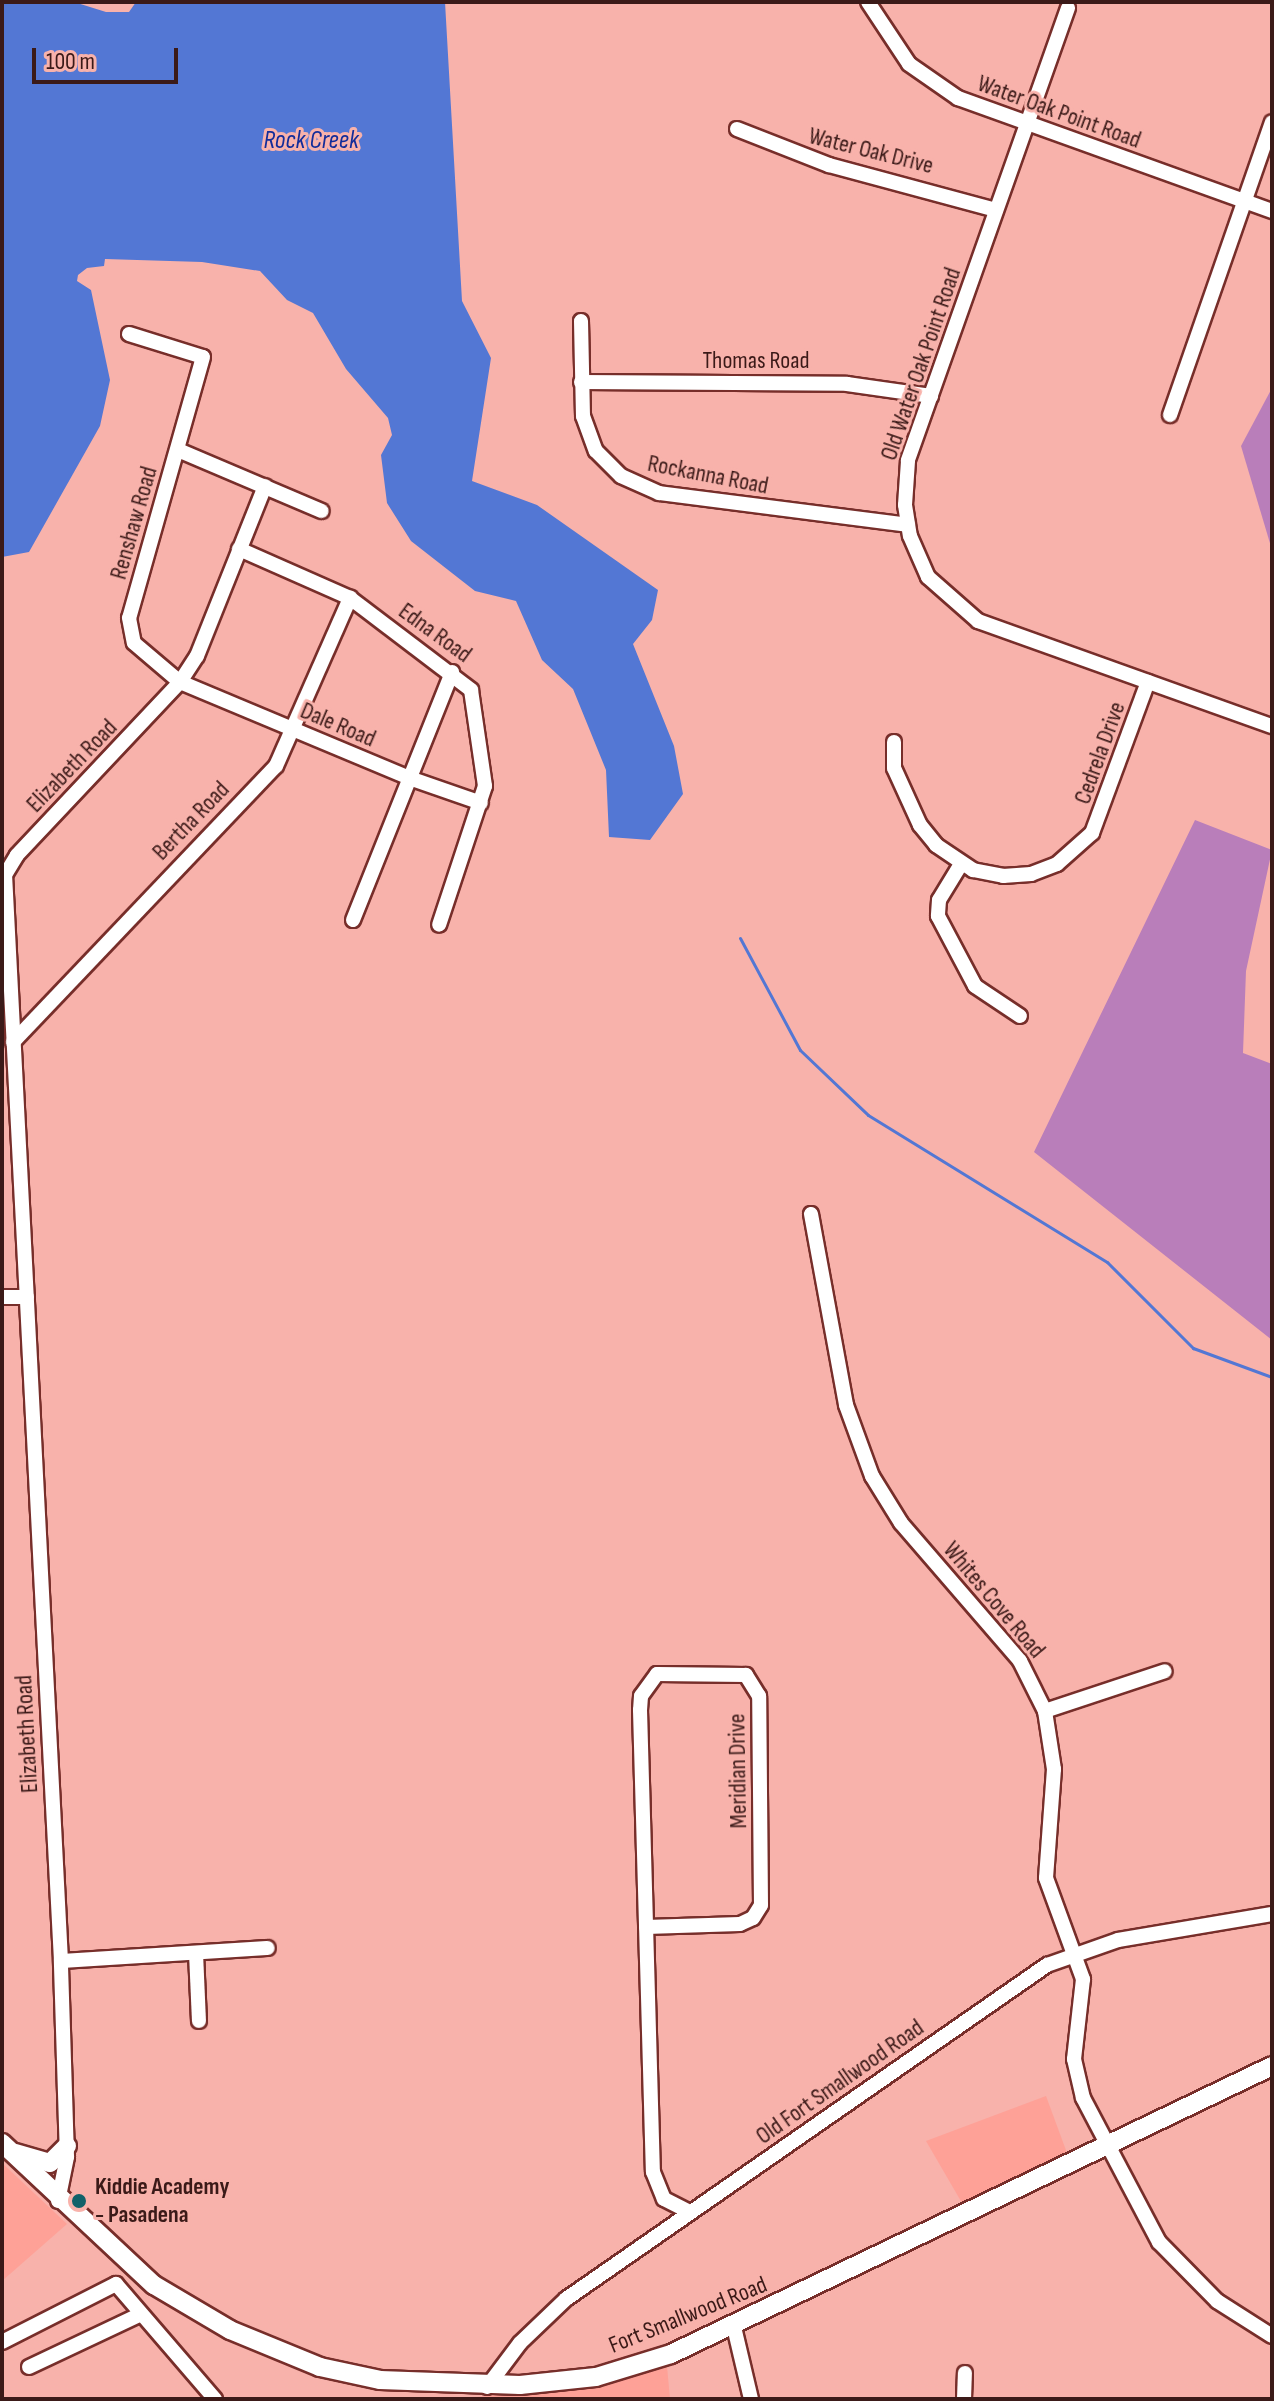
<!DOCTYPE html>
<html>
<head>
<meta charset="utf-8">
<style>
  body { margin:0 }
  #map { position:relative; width:1274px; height:2401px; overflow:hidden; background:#f8b2ab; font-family:"Sofia Sans Condensed",sans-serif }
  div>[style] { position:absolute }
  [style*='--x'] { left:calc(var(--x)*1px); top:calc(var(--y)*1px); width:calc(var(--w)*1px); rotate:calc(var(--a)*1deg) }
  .built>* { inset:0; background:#fea197 }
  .green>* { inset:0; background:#b97eba }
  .water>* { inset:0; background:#5377d4 }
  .stream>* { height:3px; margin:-1.5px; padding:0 1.5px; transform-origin:1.5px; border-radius:1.5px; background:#5377d4 }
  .roads { filter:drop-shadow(2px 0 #772e2a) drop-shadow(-2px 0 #772e2a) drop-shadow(0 2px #772e2a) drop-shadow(0 -2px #772e2a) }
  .minor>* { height:14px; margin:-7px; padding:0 7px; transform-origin:7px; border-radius:7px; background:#fff }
  .major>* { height:18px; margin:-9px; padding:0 9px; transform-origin:9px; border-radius:9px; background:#fff }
  .dots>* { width:22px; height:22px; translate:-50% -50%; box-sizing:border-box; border:4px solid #f8b2ab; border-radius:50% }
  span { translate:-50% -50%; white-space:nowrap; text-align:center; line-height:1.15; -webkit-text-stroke:6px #f8b2ab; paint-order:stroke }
  .street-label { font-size:24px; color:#3b1a18 }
  .poi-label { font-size:24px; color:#3b1a18; font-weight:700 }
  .left { translate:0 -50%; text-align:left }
  .water-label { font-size:26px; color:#132d9a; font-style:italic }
  .frame { position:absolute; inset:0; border:4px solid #3b1a18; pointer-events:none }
  .scale { position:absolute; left:32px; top:48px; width:146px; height:36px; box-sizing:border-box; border:4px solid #3b1a18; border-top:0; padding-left:10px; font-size:24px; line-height:28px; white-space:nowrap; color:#3b1a18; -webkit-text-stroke:6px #f8b2ab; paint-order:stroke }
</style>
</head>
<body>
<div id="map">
  <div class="built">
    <div style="clip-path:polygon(1046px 2096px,1067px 2153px,962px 2203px,926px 2141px)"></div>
    <div style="clip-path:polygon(2px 2163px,67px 2224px,2px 2281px)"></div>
    <div style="clip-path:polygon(667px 2366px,670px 2399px,459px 2399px,606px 2383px)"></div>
  </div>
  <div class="green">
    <div style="clip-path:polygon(1272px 388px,1272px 550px,1241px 446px)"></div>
    <div style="clip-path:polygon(1195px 820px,1272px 850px,1246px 971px,1243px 1053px,1272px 1064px,1272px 1340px,1034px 1152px)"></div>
  </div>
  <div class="water">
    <div style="clip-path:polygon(2px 2px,74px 2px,106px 12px,129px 12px,136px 2px,445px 2px,462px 301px,491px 358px,472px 481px,537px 505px,658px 590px,652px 620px,633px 644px,674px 746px,683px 794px,650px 840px,609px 837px,606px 770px,573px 689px,542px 660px,516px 601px,475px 591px,411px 541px,387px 503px,381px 455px,392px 435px,388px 418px,346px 369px,313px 313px,287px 300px,260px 271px,202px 262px,105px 259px,104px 266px,87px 268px,78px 275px,77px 281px,91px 290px,110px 380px,100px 426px,29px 552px,2px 557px)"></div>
  </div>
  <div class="stream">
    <div style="--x:740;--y:938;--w:127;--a:61.8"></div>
    <div style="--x:800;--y:1050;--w:94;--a:43.7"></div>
    <div style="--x:868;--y:1115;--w:281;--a:31.6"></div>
    <div style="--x:1107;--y:1262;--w:122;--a:45"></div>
    <div style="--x:1193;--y:1348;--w:84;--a:20.2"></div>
  </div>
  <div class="roads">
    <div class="minor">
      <div style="--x:868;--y:2;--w:74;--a:56.5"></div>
      <div style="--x:909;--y:64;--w:60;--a:34.8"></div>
      <div style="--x:958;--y:98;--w:334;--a:19.8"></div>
      <div style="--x:1068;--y:8;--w:480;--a:109.5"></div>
      <div style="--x:908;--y:461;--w:44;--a:93.9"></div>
      <div style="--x:905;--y:505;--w:31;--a:81"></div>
      <div style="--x:910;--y:536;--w:45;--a:66.3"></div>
      <div style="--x:928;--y:577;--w:67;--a:41.3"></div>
      <div style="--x:978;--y:621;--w:312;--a:19.7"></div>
      <div style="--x:737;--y:129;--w:99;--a:21.4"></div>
      <div style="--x:829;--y:165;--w:173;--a:15.1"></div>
      <div style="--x:581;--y:321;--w:95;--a:88.8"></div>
      <div style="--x:583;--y:416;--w:37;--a:70"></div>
      <div style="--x:596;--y:451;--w:35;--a:45"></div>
      <div style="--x:621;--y:476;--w:42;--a:24.1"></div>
      <div style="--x:659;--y:493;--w:251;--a:7.3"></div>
      <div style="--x:129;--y:334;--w:77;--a:17.3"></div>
      <div style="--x:203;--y:357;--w:271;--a:105.8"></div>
      <div style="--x:129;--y:618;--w:25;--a:79"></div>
      <div style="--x:134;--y:643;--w:60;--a:40.3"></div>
      <div style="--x:180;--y:682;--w:248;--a:22.7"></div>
      <div style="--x:409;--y:778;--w:76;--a:19.1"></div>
      <div style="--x:581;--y:382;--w:266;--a:0.4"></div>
      <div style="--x:847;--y:384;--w:85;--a:8.1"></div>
      <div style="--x:1170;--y:415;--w:310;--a:-70.8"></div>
      <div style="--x:178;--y:450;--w:156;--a:23"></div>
      <div style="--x:239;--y:549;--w:121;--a:23.8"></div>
      <div style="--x:350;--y:598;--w:152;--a:37.2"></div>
      <div style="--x:471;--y:690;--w:97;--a:81.7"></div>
      <div style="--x:485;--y:786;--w:146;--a:108.3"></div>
      <div style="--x:894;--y:742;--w:26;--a:90"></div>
      <div style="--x:894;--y:768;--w:63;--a:65.5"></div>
      <div style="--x:920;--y:825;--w:26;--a:51"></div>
      <div style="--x:936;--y:845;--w:45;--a:34"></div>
      <div style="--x:973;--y:870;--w:31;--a:11"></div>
      <div style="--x:1003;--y:876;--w:28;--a:-4"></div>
      <div style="--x:1031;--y:874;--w:28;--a:-21"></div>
      <div style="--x:1057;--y:864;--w:47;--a:-41.5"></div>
      <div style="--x:1092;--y:833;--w:161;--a:-69.7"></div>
      <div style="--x:961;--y:864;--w:42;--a:121.4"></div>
      <div style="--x:939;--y:900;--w:16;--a:94"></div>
      <div style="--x:938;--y:916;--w:79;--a:62.1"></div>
      <div style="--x:975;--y:986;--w:54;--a:33.7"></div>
      <div style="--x:353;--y:920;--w:267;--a:-68.2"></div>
      <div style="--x:13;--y:1042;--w:381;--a:-46.4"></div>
      <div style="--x:276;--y:766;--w:184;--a:-66.2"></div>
      <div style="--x:811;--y:1214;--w:194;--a:79.6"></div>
      <div style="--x:846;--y:1405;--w:76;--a:69.9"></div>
      <div style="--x:872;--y:1476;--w:55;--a:58.3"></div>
      <div style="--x:901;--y:1523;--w:182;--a:49.2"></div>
      <div style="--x:1020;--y:1661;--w:56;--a:63.4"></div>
      <div style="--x:1045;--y:1711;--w:59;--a:81.2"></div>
      <div style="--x:1054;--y:1769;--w:109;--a:94.2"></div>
      <div style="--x:1046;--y:1878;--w:108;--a:69.9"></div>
      <div style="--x:1083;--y:1979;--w:81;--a:96.4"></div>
      <div style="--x:1074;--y:2059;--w:40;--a:77"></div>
      <div style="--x:1083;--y:2098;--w:163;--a:62.2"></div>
      <div style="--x:1159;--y:2242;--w:83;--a:45.5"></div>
      <div style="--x:1217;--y:2301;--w:65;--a:32.5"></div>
      <div style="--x:2;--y:1297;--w:25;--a:0"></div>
      <div style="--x:1045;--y:1711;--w:126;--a:-18.4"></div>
      <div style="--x:646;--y:1927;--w:94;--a:-1.8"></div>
      <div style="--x:740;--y:1924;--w:14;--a:-25"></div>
      <div style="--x:753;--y:1918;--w:15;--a:-58"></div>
      <div style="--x:761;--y:1905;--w:209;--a:-90.5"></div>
      <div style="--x:759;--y:1696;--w:25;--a:-122"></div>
      <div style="--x:746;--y:1675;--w:89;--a:-179.4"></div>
      <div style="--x:657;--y:1674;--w:27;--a:126"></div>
      <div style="--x:641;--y:1696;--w:14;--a:94"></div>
      <div style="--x:640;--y:1710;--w:462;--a:88.4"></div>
      <div style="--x:653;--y:2172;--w:29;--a:68"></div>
      <div style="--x:664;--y:2199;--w:29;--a:27"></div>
      <div style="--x:196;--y:1953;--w:68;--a:87.5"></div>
      <div style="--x:61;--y:1961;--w:207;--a:-3.6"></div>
      <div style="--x:58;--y:2201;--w:45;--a:-78.4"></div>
      <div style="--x:67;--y:2157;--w:196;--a:-91.8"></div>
      <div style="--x:61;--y:1961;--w:1087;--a:-92.95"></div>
      <div style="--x:5;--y:875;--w:23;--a:-59"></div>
      <div style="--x:17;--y:855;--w:238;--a:-46.7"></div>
      <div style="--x:180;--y:682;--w:31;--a:-57"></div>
      <div style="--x:197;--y:656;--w:183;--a:-68.2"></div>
      <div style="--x:734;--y:2327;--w:74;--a:76.7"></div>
      <div style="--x:2;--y:2342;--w:128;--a:-27"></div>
      <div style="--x:116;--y:2284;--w:152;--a:49.3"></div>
      <div style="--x:29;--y:2367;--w:122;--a:-25.3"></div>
      <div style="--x:487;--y:2387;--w:55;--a:-53.1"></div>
      <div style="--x:520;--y:2343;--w:64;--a:-43.7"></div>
      <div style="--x:566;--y:2299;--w:586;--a:-34.78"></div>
      <div style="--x:1047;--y:1965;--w:75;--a:-19.4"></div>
      <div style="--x:1118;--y:1940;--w:156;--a:-9.6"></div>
      <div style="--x:964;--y:2399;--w:26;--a:-88"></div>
    </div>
    <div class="major">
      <div style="--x:2;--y:2143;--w:208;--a:43.1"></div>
      <div style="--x:154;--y:2285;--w:88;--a:30.6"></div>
      <div style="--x:230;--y:2330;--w:97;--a:22.3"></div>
      <div style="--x:320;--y:2367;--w:61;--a:12.2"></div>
      <div style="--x:380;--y:2380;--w:140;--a:2"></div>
      <div style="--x:520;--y:2385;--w:76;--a:-6"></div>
      <div style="--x:596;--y:2377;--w:78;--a:-17"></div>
      <div style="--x:671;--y:2354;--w:666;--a:-25.6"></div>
      <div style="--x:15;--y:2153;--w:36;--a:16"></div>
      <div style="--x:50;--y:2163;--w:24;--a:-45"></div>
    </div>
  </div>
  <div class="dots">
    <div style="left:79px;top:2201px;background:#116169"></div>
  </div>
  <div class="street-label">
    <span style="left:1059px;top:112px;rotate:20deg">Water Oak Point Road</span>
    <span style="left:871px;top:151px;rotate:14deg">Water Oak Drive</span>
    <span style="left:756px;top:361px">Thomas Road</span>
    <span style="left:921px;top:364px;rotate:-71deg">Old Water Oak Point Road</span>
    <span style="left:708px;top:475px;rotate:11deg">Rockanna Road</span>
    <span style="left:134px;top:523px;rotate:-74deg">Renshaw Road</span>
    <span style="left:435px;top:633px;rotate:36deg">Edna Road</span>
    <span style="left:338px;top:725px;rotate:23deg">Dale Road</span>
    <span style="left:1100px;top:753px;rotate:-70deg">Cedrela Drive</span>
    <span style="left:72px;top:766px;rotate:-46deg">Elizabeth Road</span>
    <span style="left:191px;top:821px;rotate:-46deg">Bertha Road</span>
    <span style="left:994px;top:1600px;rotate:50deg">Whites Cove Road</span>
    <span style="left:27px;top:1734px;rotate:-93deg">Elizabeth Road</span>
    <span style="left:738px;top:1771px;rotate:-91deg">Meridian Drive</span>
    <span style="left:840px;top:2082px;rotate:-35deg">Old Fort Smallwood Road</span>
    <span style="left:688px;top:2315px;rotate:-22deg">Fort Smallwood Road</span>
  </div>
  <div class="poi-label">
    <span class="left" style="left:95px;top:2201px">Kiddie Academy<br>- Pasadena</span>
  </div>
  <div class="water-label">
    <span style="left:311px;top:141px">Rock Creek</span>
  </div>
  <div class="frame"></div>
  <div class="scale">100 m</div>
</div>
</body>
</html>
